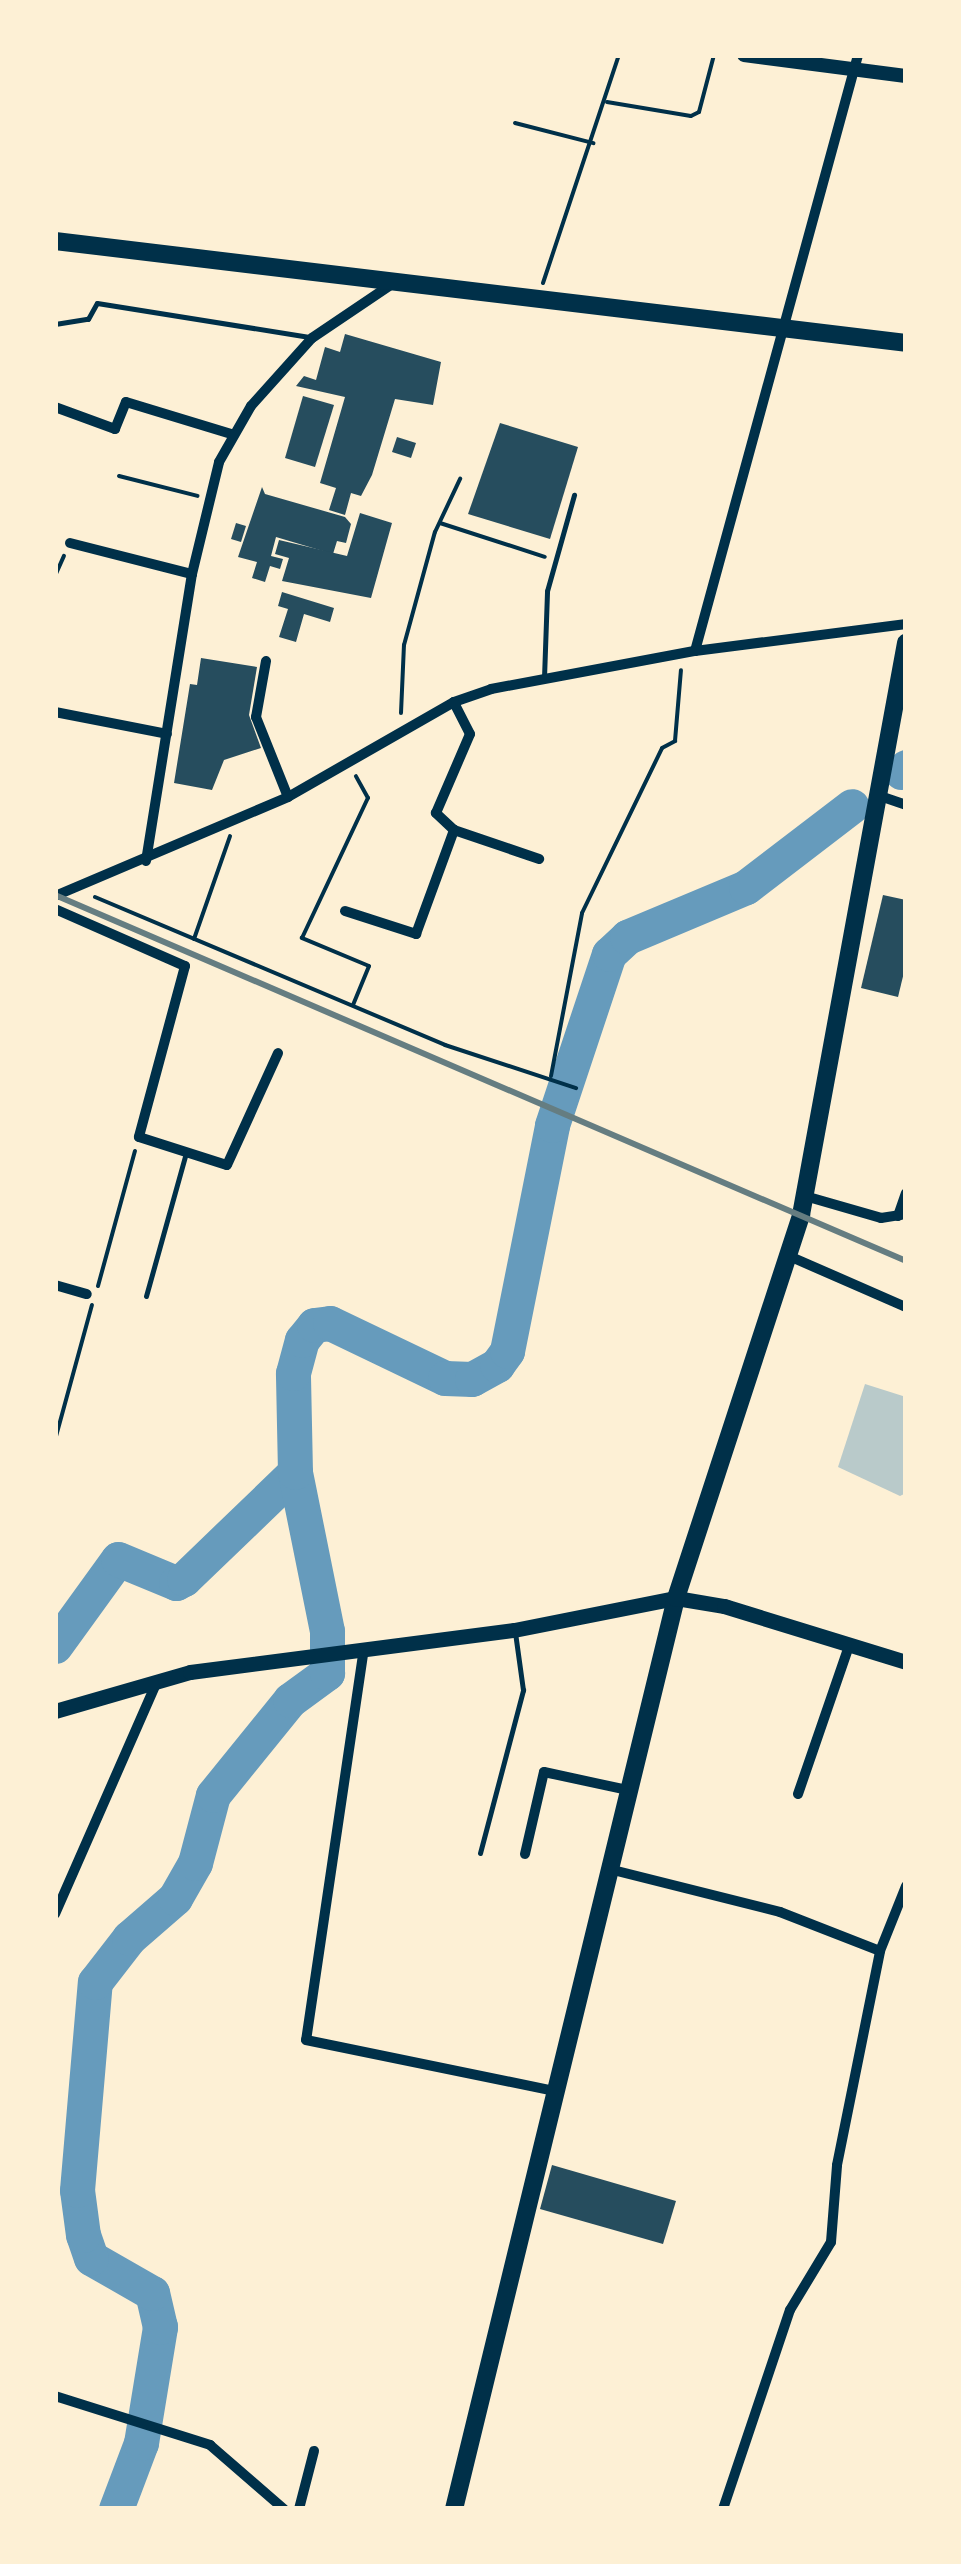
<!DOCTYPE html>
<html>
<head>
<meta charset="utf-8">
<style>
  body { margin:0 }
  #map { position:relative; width:961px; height:2564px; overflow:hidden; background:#fdf0d5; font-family:"Noto Serif",serif }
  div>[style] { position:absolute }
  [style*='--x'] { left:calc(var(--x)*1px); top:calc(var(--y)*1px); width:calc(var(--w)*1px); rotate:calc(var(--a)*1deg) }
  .green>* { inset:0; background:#b9caca }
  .river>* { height:35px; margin:-17.5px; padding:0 17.5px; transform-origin:17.5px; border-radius:17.5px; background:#669bbc }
  .building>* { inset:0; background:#264d5e }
  .path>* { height:4px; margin:-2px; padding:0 2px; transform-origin:2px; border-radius:2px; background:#003049 }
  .service>* { height:5px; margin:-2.5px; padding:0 2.5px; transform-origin:2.5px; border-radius:2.5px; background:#003049 }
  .minor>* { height:10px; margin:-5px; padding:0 5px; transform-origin:5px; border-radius:5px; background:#003049 }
  .tertiary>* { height:14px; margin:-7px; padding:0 7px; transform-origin:7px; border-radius:7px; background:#003049 }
  .secondary>* { height:15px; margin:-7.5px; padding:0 7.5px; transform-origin:7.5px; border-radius:7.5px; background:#003049 }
  .trunk>* { height:18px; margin:-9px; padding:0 9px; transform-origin:9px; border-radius:9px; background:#003049 }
  .rail>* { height:6px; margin:-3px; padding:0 3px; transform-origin:3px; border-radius:3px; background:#657d81 }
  span { translate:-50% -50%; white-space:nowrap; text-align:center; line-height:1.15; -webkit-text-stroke:10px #fdf0d5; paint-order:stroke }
  .frame { position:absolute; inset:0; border:58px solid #fdf0d5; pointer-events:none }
</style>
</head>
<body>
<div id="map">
  <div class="green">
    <div style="clip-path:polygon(865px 1384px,906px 1397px,906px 1493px,900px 1496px,838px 1467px)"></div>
  </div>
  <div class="river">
    <div style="--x:901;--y:772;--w:7;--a:-45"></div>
    <div style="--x:55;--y:1646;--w:107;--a:-54.1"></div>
    <div style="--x:118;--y:1559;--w:63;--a:22.5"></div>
    <div style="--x:176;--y:1583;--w:9;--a:-27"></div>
    <div style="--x:184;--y:1579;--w:154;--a:-43.9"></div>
    <div style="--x:116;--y:2509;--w:71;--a:-69.3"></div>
    <div style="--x:141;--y:2443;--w:118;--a:-80.7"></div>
    <div style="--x:160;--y:2327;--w:35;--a:-103"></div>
    <div style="--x:152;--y:2293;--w:70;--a:-150.2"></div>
    <div style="--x:91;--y:2258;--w:24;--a:-109"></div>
    <div style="--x:83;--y:2235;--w:45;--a:-97.6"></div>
    <div style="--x:77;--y:2190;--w:209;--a:-85.1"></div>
    <div style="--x:95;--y:1982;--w:56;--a:-52.3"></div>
    <div style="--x:129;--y:1938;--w:61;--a:-41"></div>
    <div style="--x:175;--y:1898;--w:40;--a:-60.3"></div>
    <div style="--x:195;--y:1863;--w:70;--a:-75.2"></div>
    <div style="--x:213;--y:1795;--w:122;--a:-51"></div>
    <div style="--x:290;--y:1700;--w:46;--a:-36.1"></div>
    <div style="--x:327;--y:1673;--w:42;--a:-90"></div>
    <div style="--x:327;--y:1631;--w:162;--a:-101.4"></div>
    <div style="--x:295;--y:1472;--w:99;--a:-91.2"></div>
    <div style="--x:293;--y:1373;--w:34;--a:-75"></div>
    <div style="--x:302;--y:1340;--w:19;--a:-51"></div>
    <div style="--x:314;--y:1325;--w:16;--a:-7"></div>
    <div style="--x:330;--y:1323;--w:127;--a:25.6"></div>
    <div style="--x:445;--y:1378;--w:27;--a:2"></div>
    <div style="--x:472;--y:1379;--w:29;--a:-29"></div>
    <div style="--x:497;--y:1365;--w:17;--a:-54"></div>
    <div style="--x:507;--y:1351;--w:230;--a:-78.7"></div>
    <div style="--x:552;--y:1125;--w:180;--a:-71.6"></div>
    <div style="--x:609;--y:954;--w:25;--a:-43"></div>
    <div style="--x:627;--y:937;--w:129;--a:-22.8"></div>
    <div style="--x:746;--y:887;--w:133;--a:-37.4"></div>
  </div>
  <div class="building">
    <div style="clip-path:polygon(345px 334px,441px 362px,433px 405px,395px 399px,372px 475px,361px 496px,351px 493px,345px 515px,329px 510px,336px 488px,320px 483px,345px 397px,296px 386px,304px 376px,316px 380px,325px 347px,340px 352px)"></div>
    <div style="clip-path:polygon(303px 396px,334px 405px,315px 467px,285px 458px)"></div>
    <div style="clip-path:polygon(500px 423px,578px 447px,550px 539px,468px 514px)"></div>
    <div style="clip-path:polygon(397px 437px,416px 443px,411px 458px,392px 452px)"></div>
    <div style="clip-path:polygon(262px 487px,265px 494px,345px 517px,351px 524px,346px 543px,337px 541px,333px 554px,276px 537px,271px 556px,283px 559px,280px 569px,270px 566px,265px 582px,252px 578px,257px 562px,238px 557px)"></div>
    <div style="clip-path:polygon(360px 513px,392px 523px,371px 598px,282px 581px,289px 558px,275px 554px,279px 540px,347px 556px)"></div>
    <div style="clip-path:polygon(236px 523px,246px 526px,241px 542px,231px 539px)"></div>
    <div style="clip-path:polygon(282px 592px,334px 608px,330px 622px,304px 614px,296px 642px,279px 637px,288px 609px,278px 606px)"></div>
    <div style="clip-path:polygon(201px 658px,257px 667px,249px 715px,261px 748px,224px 760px,212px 790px,174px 783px,190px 684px,197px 685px)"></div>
    <div style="clip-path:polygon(883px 895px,906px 900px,906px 964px,898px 997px,861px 988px)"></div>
    <div style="clip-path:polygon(552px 2165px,676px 2201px,663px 2244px,540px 2209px)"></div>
  </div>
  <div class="path">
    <div style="--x:607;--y:102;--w:85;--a:9.5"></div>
    <div style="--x:691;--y:116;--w:9;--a:-27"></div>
    <div style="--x:699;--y:112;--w:59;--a:-75.3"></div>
    <div style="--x:515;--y:123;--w:81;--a:14.4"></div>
    <div style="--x:543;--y:283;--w:240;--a:-71.6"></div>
    <div style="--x:119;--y:476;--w:81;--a:14.2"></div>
    <div style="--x:440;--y:523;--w:110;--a:17.9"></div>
    <div style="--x:55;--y:576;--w:22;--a:-66"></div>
    <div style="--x:401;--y:713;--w:68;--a:-87.5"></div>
    <div style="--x:404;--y:645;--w:117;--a:-74.7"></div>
    <div style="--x:435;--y:532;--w:59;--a:-64.7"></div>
    <div style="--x:95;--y:897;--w:380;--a:22.9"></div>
    <div style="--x:445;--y:1045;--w:138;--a:18.2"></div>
    <div style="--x:194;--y:939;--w:109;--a:-70.7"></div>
    <div style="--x:353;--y:1005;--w:42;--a:-67.7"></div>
    <div style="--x:369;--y:966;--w:73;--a:-157.3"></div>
    <div style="--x:302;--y:938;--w:155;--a:-64.8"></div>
    <div style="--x:368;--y:798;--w:25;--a:-119"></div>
    <div style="--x:551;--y:1076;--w:166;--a:-79.2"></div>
    <div style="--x:582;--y:913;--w:183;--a:-64.1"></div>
    <div style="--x:662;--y:748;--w:15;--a:-28"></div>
    <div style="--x:675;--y:741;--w:71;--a:-85.2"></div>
    <div style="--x:98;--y:1286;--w:140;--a:-74.7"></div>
    <div style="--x:55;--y:1440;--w:140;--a:-74.7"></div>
  </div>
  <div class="service">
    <div style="--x:55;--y:324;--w:33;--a:-9"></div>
    <div style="--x:88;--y:319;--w:18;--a:-61"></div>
    <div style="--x:97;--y:303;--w:215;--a:9.1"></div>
    <div style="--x:544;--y:678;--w:87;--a:-88"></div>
    <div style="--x:547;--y:591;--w:100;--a:-74.3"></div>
    <div style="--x:146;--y:1296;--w:148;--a:-74.4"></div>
    <div style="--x:480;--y:1853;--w:169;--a:-75.2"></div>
    <div style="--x:523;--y:1690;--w:59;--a:-97.9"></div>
  </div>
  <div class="minor">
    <div style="--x:55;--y:407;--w:64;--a:20.1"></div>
    <div style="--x:115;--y:429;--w:29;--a:-68"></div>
    <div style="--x:126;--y:402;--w:110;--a:16.9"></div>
    <div style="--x:70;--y:543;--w:126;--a:14.3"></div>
    <div style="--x:695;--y:651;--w:618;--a:-74.7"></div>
    <div style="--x:266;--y:661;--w:57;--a:100.1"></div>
    <div style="--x:256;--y:717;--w:86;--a:68.2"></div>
    <div style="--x:55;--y:712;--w:114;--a:11.1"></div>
    <div style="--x:877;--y:795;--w:31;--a:19"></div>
    <div style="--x:454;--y:830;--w:90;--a:18.8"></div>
    <div style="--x:146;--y:861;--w:291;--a:-80.9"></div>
    <div style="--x:192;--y:574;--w:115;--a:-76.4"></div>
    <div style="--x:219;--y:462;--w:64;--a:-60.3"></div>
    <div style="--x:251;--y:406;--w:91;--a:-48.1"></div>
    <div style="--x:312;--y:338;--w:97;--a:-34"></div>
    <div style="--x:55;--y:896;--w:253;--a:-23"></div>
    <div style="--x:288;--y:797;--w:191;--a:-29.8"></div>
    <div style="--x:454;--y:702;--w:39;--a:-19"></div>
    <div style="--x:491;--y:689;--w:208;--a:-10.6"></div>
    <div style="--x:695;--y:651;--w:213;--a:-7.3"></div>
    <div style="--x:55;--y:909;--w:142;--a:23.7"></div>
    <div style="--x:185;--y:966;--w:177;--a:105.1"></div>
    <div style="--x:139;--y:1137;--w:92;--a:17.7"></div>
    <div style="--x:227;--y:1165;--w:123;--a:-65.5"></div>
    <div style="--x:345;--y:911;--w:75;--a:17.9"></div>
    <div style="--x:416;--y:934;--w:111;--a:-69.9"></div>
    <div style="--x:454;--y:830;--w:25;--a:-137"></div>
    <div style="--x:436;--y:813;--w:86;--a:-66.7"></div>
    <div style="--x:470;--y:734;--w:36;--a:-117"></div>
    <div style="--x:805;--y:1196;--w:79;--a:16.1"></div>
    <div style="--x:881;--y:1218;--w:25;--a:-9"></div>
    <div style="--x:898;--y:1216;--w:24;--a:-71"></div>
    <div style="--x:789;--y:1256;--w:128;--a:23.6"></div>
    <div style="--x:55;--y:1285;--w:33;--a:16"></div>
    <div style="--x:364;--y:1648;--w:396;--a:98.4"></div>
    <div style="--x:306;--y:2040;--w:253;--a:11.6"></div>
    <div style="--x:798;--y:1794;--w:157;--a:-71"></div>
    <div style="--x:525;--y:1854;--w:84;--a:-77"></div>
    <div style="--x:544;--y:1772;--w:85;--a:12.2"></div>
    <div style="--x:609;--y:1869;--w:176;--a:14.1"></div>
    <div style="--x:780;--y:1912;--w:107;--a:21.3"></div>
    <div style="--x:55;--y:1914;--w:253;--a:-66.3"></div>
    <div style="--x:55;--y:2396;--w:163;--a:17.5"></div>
    <div style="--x:210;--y:2445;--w:98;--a:40.9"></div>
    <div style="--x:299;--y:2509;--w:60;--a:-75.5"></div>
    <div style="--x:723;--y:2509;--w:210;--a:-71.4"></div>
    <div style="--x:790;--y:2310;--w:79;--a:-58.9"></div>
    <div style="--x:831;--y:2242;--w:77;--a:-85.5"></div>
    <div style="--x:837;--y:2165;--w:218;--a:-78.6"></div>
    <div style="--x:880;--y:1951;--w:70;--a:-68.2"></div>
  </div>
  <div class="tertiary">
    <div style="--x:744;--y:55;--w:163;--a:7.4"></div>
  </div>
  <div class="secondary">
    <div style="--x:55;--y:1711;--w:141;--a:-16.1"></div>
    <div style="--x:190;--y:1672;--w:327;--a:-7.4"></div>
    <div style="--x:514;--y:1630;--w:165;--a:-11.2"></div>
    <div style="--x:676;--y:1598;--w:49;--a:9.5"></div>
    <div style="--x:724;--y:1606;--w:190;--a:17.1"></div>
  </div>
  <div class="trunk">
    <div style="--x:55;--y:241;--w:857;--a:6.83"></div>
    <div style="--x:454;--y:2509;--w:938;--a:-76.3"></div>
    <div style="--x:676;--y:1598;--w:403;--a:-71.9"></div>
    <div style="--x:801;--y:1215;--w:582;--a:-79.6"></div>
  </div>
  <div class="rail">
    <div style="--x:55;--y:895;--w:926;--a:23.27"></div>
  </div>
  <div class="frame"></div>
</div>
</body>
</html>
